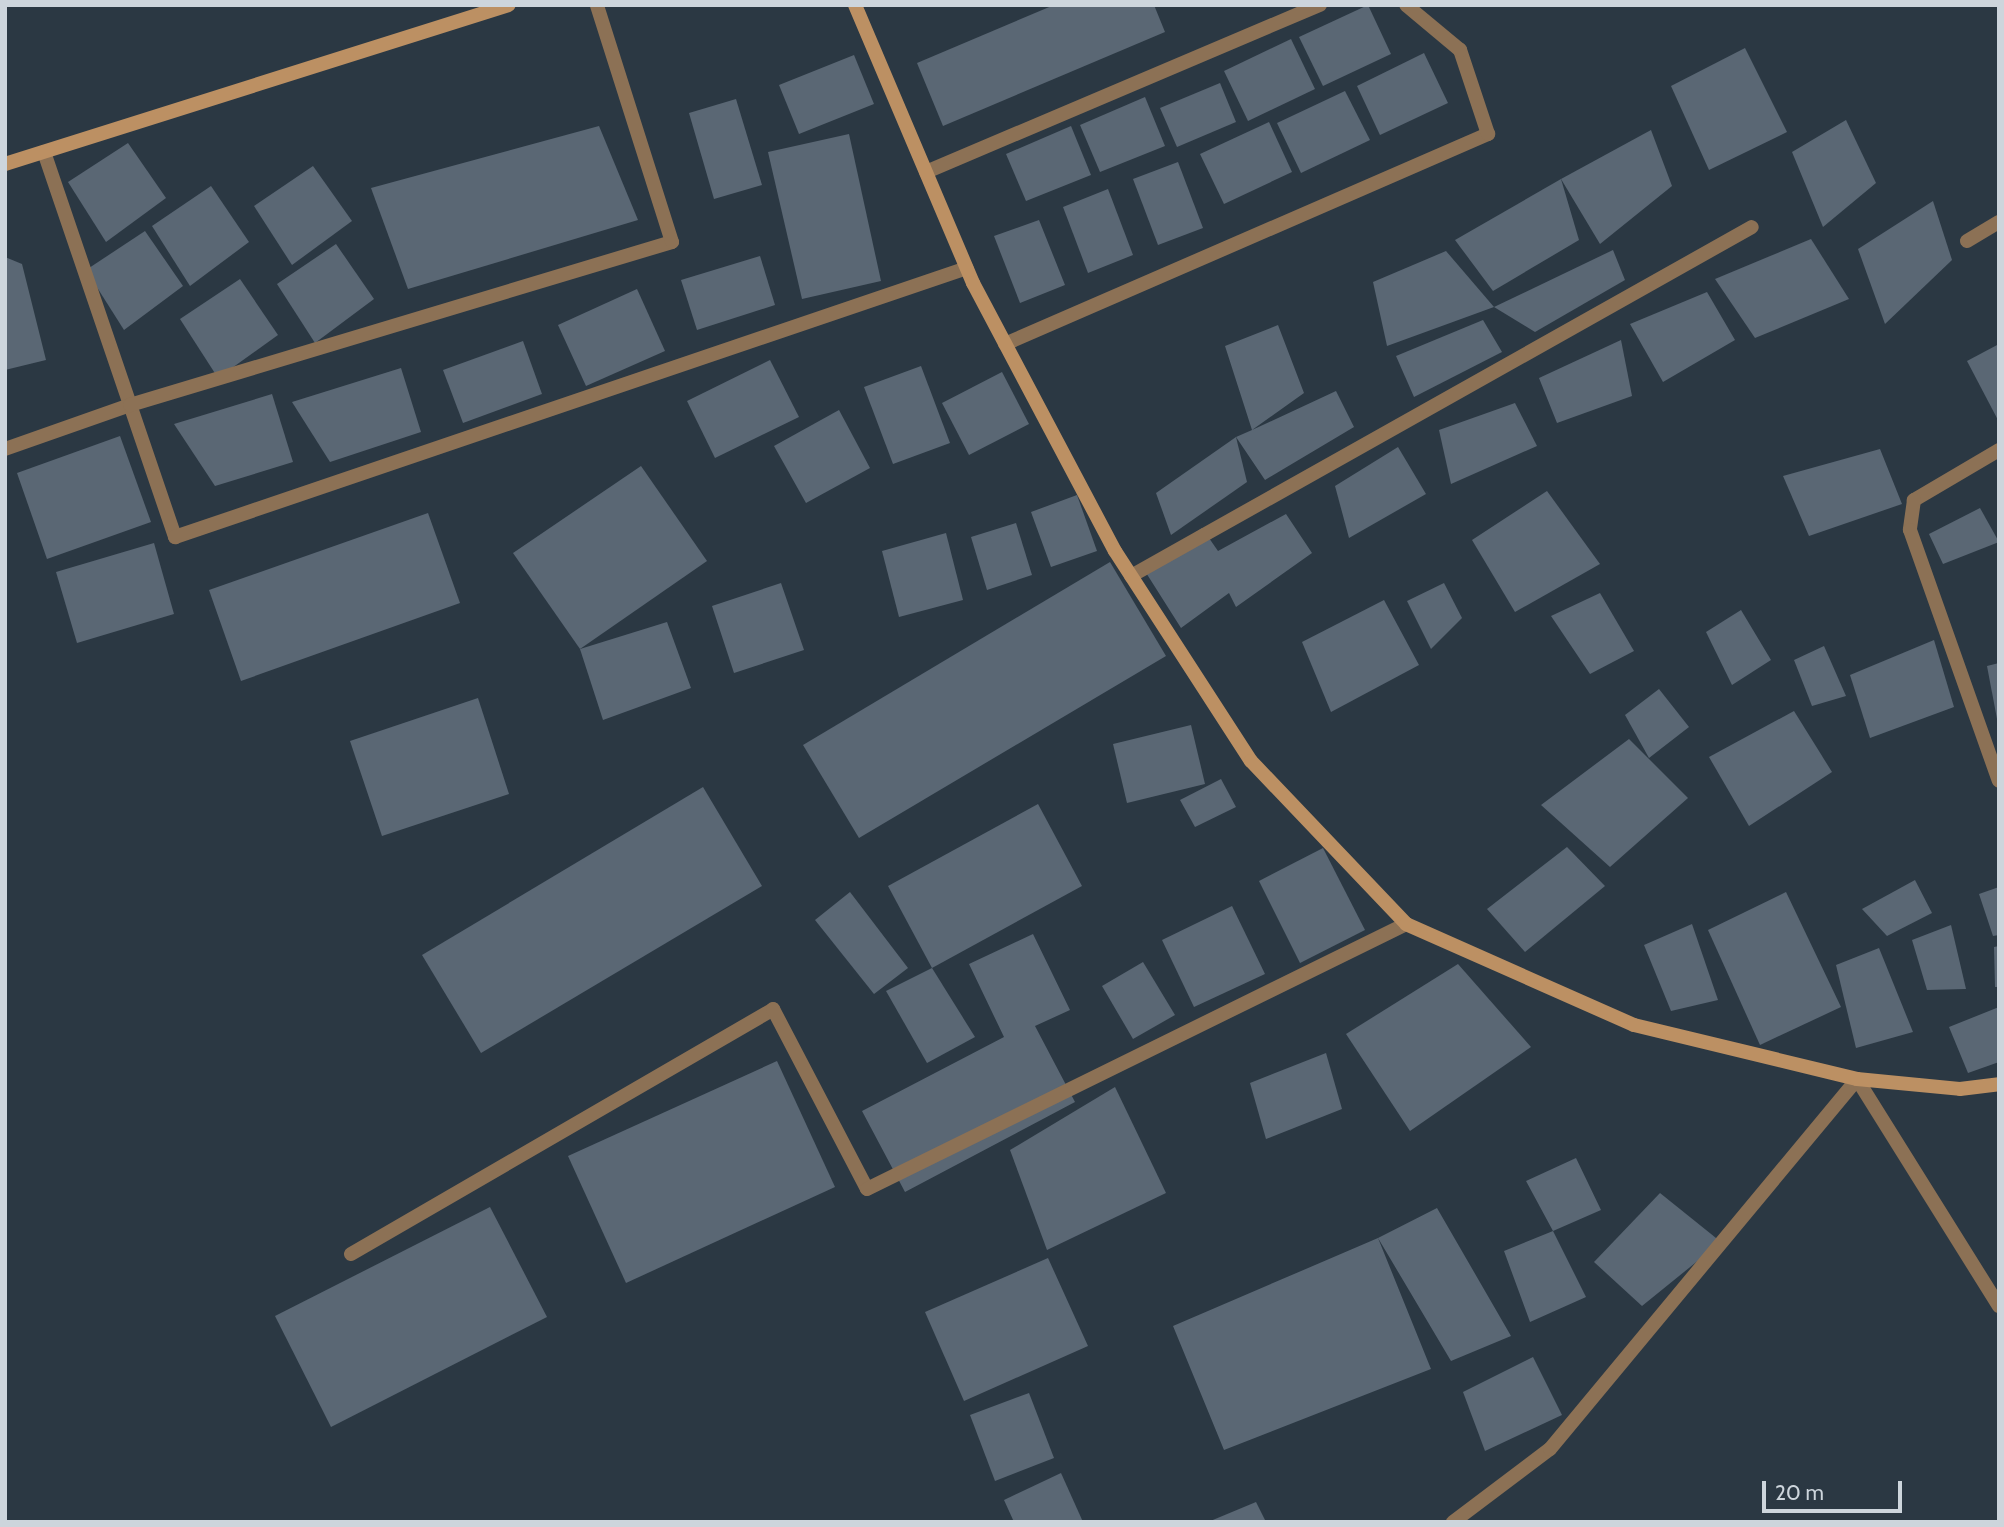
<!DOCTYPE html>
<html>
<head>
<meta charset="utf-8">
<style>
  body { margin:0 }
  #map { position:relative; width:2004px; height:1527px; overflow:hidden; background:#2b3843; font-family:Cabin,sans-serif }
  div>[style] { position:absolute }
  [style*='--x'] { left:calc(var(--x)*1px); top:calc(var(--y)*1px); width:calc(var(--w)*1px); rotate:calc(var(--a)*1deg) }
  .building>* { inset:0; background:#5a6774 }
  .street>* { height:14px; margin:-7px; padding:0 7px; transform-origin:7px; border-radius:7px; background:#8c7155 }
  .secondary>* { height:14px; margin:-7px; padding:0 7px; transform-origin:7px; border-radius:7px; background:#bc9063 }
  span { translate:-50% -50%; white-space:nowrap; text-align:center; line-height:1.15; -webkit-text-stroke:5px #2b3843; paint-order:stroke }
  .frame { position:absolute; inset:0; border:7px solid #cdd5dc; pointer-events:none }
  .scale { position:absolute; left:1762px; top:1481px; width:140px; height:32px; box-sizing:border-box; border:4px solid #cdd5dc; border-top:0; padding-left:9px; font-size:21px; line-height:24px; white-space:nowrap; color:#cdd5dc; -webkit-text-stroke:5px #2b3843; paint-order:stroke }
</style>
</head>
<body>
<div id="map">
  <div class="building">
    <div style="clip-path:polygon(1054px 5px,1154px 5px,1165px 32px,943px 126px,917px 63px)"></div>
    <div style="clip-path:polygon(1368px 5px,1391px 54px,1323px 86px,1299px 37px)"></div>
    <div style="clip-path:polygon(1291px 39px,1315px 89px,1248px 121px,1224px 71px)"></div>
    <div style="clip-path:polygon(1745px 48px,1787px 132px,1709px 170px,1671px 86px)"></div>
    <div style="clip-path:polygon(1424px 53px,1448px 103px,1380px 135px,1357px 86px)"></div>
    <div style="clip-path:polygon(854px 55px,874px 104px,799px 134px,779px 85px)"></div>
    <div style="clip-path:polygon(1220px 83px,1236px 122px,1177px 147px,1160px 108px)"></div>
    <div style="clip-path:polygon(1345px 91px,1370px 140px,1301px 173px,1277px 123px)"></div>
    <div style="clip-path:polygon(1145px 97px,1165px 146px,1100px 172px,1080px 125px)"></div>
    <div style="clip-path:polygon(736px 99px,762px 185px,714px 199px,689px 113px)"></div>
    <div style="clip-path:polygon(1846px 120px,1876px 183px,1823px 227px,1792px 152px)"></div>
    <div style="clip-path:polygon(1269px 122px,1292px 172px,1224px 204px,1200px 154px)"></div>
    <div style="clip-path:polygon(599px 126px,638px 220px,408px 289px,371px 188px)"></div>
    <div style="clip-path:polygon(1071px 126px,1091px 175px,1026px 201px,1006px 154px)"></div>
    <div style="clip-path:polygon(1651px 130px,1672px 186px,1600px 244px,1561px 179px)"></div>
    <div style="clip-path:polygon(849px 134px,881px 281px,802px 299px,768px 152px)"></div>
    <div style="clip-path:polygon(128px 143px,166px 198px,106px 242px,68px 182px)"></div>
    <div style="clip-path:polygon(1178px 162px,1203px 228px,1158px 245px,1133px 179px)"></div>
    <div style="clip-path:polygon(313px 166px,352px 221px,292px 265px,254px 206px)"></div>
    <div style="clip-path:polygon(1561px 179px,1579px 240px,1493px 291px,1455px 240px)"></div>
    <div style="clip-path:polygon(211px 186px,249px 242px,190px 286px,152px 226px)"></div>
    <div style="clip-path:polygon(1108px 189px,1133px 255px,1088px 273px,1063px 207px)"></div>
    <div style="clip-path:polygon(1933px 201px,1952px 260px,1885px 324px,1858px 249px)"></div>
    <div style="clip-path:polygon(1039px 220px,1065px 285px,1020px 303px,994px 236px)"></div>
    <div style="clip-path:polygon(145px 231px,183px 286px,124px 330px,86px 270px)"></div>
    <div style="clip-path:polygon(1811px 239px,1849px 299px,1755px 338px,1715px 279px)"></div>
    <div style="clip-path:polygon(336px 244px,374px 299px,315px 343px,277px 284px)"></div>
    <div style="clip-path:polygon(1613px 250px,1625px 280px,1535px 332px,1494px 307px)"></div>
    <div style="clip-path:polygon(1446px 251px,1494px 307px,1387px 346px,1373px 282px)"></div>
    <div style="clip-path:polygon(760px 256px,775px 305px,697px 330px,681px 280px)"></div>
    <div style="clip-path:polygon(5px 257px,22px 264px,46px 360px,5px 370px)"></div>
    <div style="clip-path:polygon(240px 279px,278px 335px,218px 378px,180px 319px)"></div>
    <div style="clip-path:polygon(637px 289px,665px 351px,586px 386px,558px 325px)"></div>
    <div style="clip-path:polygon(1707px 292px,1735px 340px,1663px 382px,1630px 324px)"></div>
    <div style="clip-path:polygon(1483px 320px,1502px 352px,1414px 397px,1396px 356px)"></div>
    <div style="clip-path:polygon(1278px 325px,1304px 393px,1252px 430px,1336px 391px,1354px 427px,1265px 480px,1236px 437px,1252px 430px,1225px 346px)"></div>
    <div style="clip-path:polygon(1621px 340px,1632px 396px,1557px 423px,1539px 378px)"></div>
    <div style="clip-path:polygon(523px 341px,542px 394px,463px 423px,443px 370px)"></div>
    <div style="clip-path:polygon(1999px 344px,1999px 422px,1967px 361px)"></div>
    <div style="clip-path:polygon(770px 360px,799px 417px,715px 458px,687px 401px)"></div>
    <div style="clip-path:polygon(921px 366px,950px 443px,893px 464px,864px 387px)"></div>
    <div style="clip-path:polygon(401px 368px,421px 432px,330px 462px,292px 402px)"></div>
    <div style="clip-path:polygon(1002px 372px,1029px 424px,969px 455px,942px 403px)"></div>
    <div style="clip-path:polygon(272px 394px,293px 462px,215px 486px,174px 424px)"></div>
    <div style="clip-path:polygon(1515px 403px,1537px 446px,1451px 484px,1439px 430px)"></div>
    <div style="clip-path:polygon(839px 410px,870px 468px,806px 503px,774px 446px)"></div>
    <div style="clip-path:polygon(120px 436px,151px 522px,47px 559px,17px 473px)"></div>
    <div style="clip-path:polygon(1236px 437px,1247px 482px,1171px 535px,1156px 493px)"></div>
    <div style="clip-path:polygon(1398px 447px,1426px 494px,1349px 538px,1335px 486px)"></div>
    <div style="clip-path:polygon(1880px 449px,1902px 504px,1809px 536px,1783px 476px)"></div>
    <div style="clip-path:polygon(641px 466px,707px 561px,580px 649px,513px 553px)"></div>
    <div style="clip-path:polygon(1547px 491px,1600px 564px,1515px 612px,1472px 540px)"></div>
    <div style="clip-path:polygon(1077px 495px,1097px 551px,1051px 567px,1031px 512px)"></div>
    <div style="clip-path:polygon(1980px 508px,1999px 542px,1943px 564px,1929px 534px)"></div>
    <div style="clip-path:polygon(428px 513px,460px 603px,241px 681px,209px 590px)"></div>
    <div style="clip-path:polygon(1286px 514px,1312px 553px,1236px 607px,1229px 593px,1181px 628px,1143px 568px,1202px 528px,1218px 551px)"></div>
    <div style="clip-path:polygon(1016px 523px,1032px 575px,987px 590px,971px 537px)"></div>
    <div style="clip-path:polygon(946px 533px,963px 600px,899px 617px,882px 551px)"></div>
    <div style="clip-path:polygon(154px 543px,174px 614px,77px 643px,56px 572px)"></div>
    <div style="clip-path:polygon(1110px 562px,1166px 656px,859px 838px,803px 745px)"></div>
    <div style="clip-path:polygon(781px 583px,804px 650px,734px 673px,712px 606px)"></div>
    <div style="clip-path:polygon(1444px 583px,1462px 618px,1431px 649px,1407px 601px)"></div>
    <div style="clip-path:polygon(1600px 593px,1634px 651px,1590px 674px,1551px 616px)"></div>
    <div style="clip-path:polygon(1384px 600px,1419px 665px,1331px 712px,1302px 642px)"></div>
    <div style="clip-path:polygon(1741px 610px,1771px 660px,1732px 685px,1706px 632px)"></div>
    <div style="clip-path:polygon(667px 622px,691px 688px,603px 720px,580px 649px)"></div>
    <div style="clip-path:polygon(1934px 640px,1954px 707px,1870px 738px,1850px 675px)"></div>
    <div style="clip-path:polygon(1824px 646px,1846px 696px,1812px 706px,1794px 660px)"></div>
    <div style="clip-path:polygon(1999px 663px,1999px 719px,1997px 719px,1987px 666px)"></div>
    <div style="clip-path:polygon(1659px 689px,1689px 727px,1649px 758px,1625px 715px)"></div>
    <div style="clip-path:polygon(478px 698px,509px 794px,382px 836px,350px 741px)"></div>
    <div style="clip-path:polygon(1794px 711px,1832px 772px,1749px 826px,1709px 757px)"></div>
    <div style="clip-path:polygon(1191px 725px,1205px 784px,1127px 803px,1113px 744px)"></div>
    <div style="clip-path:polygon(1629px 739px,1688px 798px,1610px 867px,1541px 805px)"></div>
    <div style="clip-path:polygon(1221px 779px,1236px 807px,1195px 827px,1180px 800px)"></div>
    <div style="clip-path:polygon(703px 787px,762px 886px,481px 1053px,422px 955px)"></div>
    <div style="clip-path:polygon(1038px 804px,1082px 886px,932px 968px,888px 886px)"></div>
    <div style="clip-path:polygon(1567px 847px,1605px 886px,1525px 952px,1487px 909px)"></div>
    <div style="clip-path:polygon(1323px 848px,1365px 930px,1300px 963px,1259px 881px)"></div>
    <div style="clip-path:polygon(1915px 880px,1932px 913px,1887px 936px,1862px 909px)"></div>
    <div style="clip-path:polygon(1999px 887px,1999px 935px,1993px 936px,1979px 894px)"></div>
    <div style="clip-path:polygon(850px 892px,908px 968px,874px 994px,815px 920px)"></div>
    <div style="clip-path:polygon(1786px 892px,1841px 1007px,1760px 1045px,1708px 930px)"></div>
    <div style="clip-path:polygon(1232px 906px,1265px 974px,1194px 1007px,1162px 940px)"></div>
    <div style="clip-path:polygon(1692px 924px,1718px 1000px,1671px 1011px,1644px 945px)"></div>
    <div style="clip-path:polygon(1951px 925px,1966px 989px,1927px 990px,1912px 940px)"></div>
    <div style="clip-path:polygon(1033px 934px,1070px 1010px,1035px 1026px,1075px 1102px,905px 1192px,862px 1111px,1004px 1037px,969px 964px)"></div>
    <div style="clip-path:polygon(1999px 946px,1999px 987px,1995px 987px,1994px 947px)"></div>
    <div style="clip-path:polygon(1879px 948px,1913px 1032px,1856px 1048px,1836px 965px)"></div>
    <div style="clip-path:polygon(1143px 962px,1175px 1015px,1133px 1039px,1102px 986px)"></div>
    <div style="clip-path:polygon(1458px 964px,1531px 1047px,1410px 1131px,1346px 1034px)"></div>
    <div style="clip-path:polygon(932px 968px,975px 1037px,927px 1063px,886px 991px)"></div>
    <div style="clip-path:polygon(1999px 1007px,1999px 1062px,1968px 1073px,1949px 1027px)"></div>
    <div style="clip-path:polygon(1326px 1053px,1342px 1109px,1266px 1139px,1250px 1083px)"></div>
    <div style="clip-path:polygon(777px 1061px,835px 1187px,626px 1283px,568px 1156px)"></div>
    <div style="clip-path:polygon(1115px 1087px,1166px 1193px,1047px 1250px,1010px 1150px)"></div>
    <div style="clip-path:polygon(1576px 1158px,1601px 1210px,1553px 1231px,1586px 1297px,1530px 1322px,1504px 1251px,1553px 1231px,1526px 1181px)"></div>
    <div style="clip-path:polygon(1660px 1193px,1721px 1242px,1642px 1306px,1594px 1262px)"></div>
    <div style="clip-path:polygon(490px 1207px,547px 1317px,331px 1427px,275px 1316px)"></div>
    <div style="clip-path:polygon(1437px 1208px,1511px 1336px,1451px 1361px,1378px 1238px,1431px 1369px,1224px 1450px,1173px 1326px,1378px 1238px)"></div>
    <div style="clip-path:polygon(1048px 1258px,1088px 1346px,964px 1401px,925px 1312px)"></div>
    <div style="clip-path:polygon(1533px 1357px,1562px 1415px,1485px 1451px,1463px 1392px)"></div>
    <div style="clip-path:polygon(1029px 1393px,1054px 1458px,995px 1481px,970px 1415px)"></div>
    <div style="clip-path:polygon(1061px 1473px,1083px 1522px,1014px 1522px,1004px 1500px)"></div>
    <div style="clip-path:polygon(1256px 1502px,1266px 1522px,1208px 1522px)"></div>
  </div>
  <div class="street">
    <div style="--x:44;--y:152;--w:407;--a:71.2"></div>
    <div style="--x:175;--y:537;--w:836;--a:-18.76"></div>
    <div style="--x:926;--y:172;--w:428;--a:-23"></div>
    <div style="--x:1967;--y:241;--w:37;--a:-31"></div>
    <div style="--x:1005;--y:344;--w:527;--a:-23.5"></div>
    <div style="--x:1488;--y:134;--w:89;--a:-108.4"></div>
    <div style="--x:1460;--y:50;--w:70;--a:-140.2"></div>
    <div style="--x:5;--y:449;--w:133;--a:-19.4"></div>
    <div style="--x:130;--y:405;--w:566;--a:-16.74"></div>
    <div style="--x:672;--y:242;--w:249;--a:-107.6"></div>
    <div style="--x:1999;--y:450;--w:99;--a:149.5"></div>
    <div style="--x:1914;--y:500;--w:30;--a:98"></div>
    <div style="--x:1910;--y:530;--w:266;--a:70.5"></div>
    <div style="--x:1131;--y:576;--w:712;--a:-29.34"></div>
    <div style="--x:351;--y:1254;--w:488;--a:-30.1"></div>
    <div style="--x:773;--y:1009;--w:203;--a:62.4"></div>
    <div style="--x:867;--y:1189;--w:601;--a:-26.18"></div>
    <div style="--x:1453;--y:1522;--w:121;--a:-37"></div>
    <div style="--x:1550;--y:1449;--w:481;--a:-50.3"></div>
    <div style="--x:1857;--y:1079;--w:268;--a:58"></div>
  </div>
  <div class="secondary">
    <div style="--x:855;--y:5;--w:302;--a:67"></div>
    <div style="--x:973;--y:283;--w:303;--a:62.1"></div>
    <div style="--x:1115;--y:551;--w:250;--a:57.1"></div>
    <div style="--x:1251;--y:761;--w:225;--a:46.4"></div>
    <div style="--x:1406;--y:924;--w:249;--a:23.9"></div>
    <div style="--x:1634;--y:1025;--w:229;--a:13.6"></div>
    <div style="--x:1857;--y:1079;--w:103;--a:5.5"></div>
    <div style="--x:1960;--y:1089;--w:39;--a:-7"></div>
    <div style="--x:5;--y:164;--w:528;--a:-17.51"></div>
  </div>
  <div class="frame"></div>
  <div class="scale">20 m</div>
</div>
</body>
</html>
